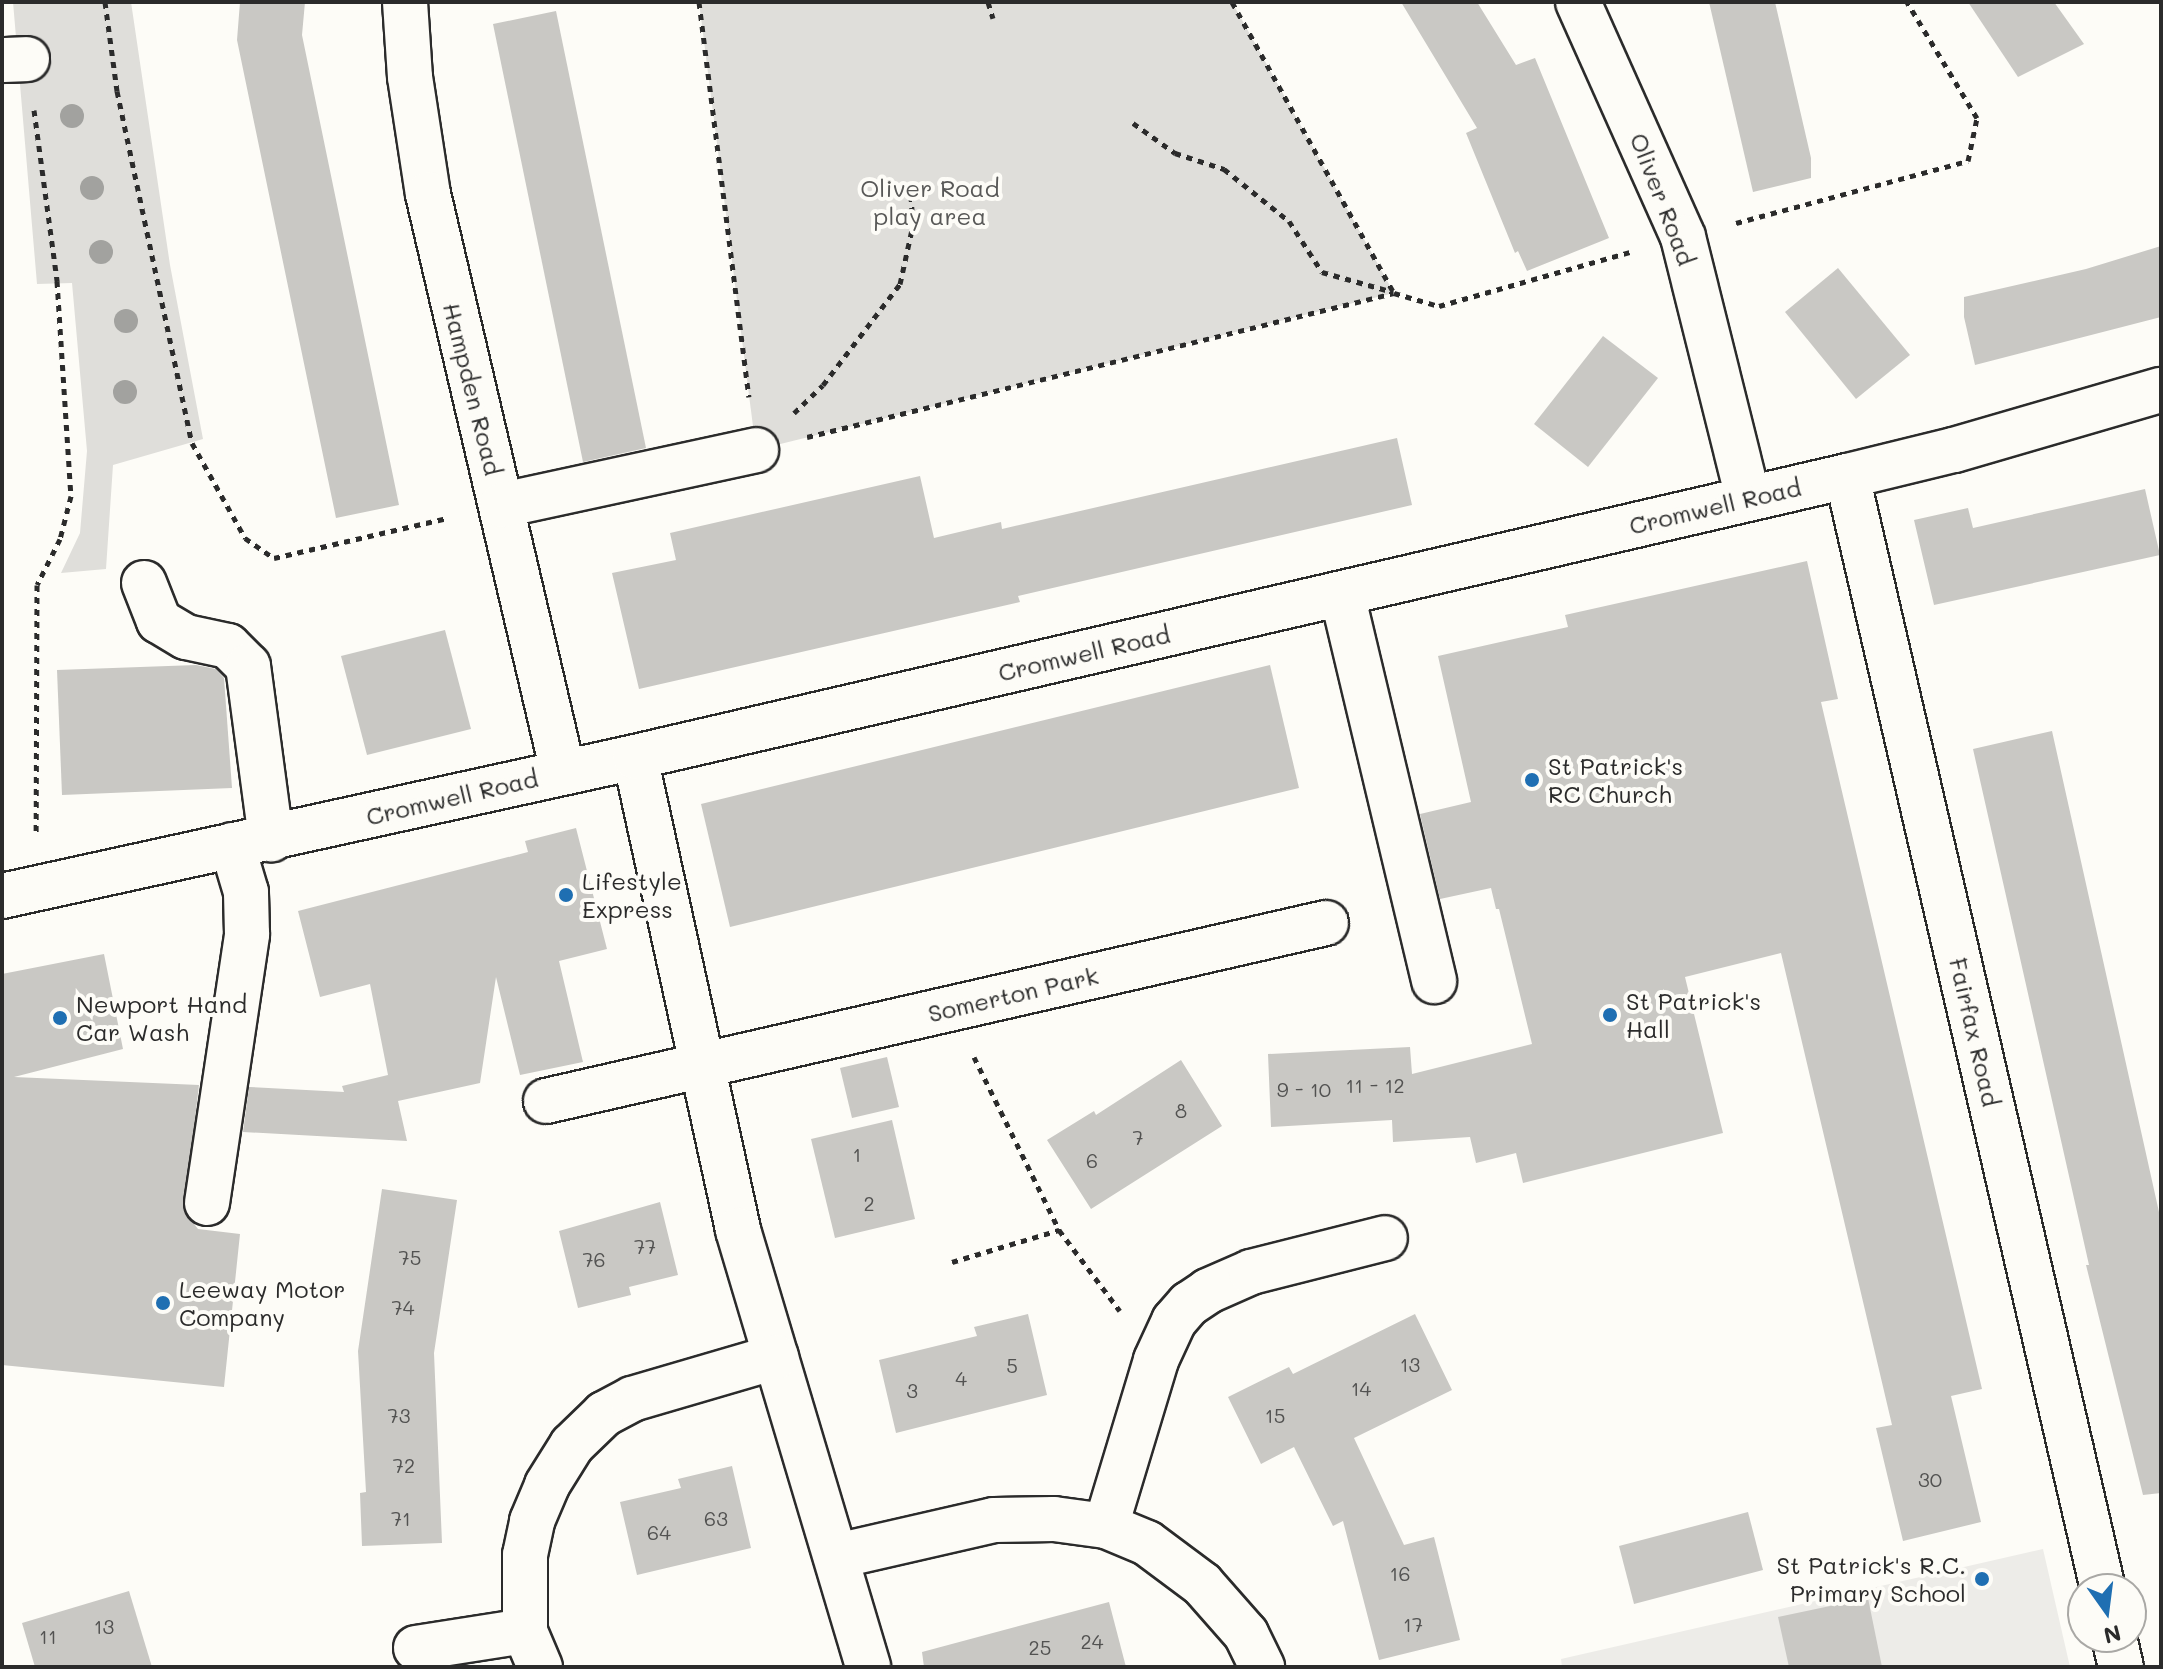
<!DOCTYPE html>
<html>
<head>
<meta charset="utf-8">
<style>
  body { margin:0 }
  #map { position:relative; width:2163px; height:1669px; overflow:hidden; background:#fdfcf7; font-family:Mali,sans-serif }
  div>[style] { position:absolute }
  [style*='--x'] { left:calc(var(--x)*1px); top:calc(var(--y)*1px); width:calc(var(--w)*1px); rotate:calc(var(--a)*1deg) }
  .built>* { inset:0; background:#edece8 }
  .green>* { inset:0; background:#dfdeda }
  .building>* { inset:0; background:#c9c8c4 }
  .path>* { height:5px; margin-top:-2.5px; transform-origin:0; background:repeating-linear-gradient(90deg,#2b2b2b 0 6px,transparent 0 12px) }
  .roads { filter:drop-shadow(2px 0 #2b2b2b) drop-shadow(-2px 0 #2b2b2b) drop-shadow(0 2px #2b2b2b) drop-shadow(0 -2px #2b2b2b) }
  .minor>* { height:44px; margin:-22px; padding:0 22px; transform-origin:22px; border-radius:22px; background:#fdfcf7 }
  .trees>* { width:24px; height:24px; margin:-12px; border-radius:50%; background:#a2a29f }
  .dots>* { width:22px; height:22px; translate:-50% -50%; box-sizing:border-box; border:4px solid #fdfcf7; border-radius:50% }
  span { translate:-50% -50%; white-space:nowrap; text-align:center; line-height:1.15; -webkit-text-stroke:8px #fdfcf7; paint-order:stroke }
  .number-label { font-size:20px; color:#525251 }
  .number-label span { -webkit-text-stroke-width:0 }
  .park-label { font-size:24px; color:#585857 }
  .street-label { font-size:24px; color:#2b2b2b }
  .poi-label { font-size:24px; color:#2b2b2b }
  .left { translate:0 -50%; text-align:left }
  .right { translate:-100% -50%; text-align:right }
  .frame { position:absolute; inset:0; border:4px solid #2b2b2b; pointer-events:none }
  .north { position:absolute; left:2067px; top:1573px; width:80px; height:80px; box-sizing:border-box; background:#fdfcf7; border:2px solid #a9a8a5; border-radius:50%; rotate:166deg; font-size:22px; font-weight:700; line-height:32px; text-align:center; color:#2b2b2b }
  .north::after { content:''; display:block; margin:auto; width:28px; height:36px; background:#1f6fb2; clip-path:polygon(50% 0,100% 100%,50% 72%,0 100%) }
</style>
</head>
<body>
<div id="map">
  <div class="built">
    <div style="clip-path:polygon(2043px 1549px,2070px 1667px,1562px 1667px,1561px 1659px)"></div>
  </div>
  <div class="green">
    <div style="clip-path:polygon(13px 2px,131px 2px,170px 265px,203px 439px,113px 465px,106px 569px,61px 573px,80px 533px,87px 451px,72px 283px,37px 284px)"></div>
    <div style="clip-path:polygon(699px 2px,1232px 2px,1394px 293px,756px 450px)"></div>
  </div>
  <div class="building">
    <div style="clip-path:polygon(240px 2px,305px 2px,302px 35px,399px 505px,336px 518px,237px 40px)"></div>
    <div style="clip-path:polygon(1401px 2px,1477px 2px,1516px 65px,1535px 58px,1609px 238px,1527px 271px,1518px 251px,1515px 253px,1466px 133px,1477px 128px)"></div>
    <div style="clip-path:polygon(1709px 2px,1775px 2px,1811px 158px,1811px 178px,1753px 192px)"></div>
    <div style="clip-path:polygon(1968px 2px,2054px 2px,2084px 44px,2018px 77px)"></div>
    <div style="clip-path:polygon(556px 11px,646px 448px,583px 462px,493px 24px)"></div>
    <div style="clip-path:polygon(2161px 246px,2161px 317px,1975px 365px,1964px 317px,1964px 297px,2086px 269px)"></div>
    <div style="clip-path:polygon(1838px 268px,1910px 355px,1856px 399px,1785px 312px)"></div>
    <div style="clip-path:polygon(1603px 336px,1658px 378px,1588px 467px,1534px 424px)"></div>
    <div style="clip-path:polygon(1397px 438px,1412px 505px,1018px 596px,1020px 602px,639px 689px,612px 573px,676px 560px,670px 533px,920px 476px,934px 538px,1001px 522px,1002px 529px)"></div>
    <div style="clip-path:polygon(2145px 489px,2160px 555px,1934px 605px,1914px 520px,1968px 508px,1973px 528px)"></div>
    <div style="clip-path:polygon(1807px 561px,1838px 699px,1821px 702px,1982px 1389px,1951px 1396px,1981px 1522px,1903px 1541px,1876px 1428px,1892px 1425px,1781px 953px,1685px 977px,1723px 1133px,1523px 1183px,1516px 1153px,1476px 1163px,1470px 1137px,1393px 1142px,1392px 1120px,1271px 1127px,1268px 1054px,1410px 1047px,1412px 1074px,1532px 1044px,1499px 909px,1496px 909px,1491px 888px,1440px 899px,1420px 814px,1471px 802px,1438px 656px,1568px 627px,1565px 615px)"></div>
    <div style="clip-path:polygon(445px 630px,471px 729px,367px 755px,341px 656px)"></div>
    <div style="clip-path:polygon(196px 665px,216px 669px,224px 678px,232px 788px,62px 795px,57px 670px)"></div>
    <div style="clip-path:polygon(1270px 665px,1299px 788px,730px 927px,701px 804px)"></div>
    <div style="clip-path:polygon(2052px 731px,2161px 1221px,2161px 1493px,2143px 1495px,2086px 1265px,2089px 1265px,1973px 749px)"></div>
    <div style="clip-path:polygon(576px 828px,607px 949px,559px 961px,583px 1062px,520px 1075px,496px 977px,480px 1083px,398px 1101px,407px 1141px,243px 1132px,249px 1087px,344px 1092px,342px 1086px,388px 1075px,370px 984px,320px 997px,298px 911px,528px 852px,525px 841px)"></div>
    <div style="clip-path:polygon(104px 954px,123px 1049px,14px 1077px,199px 1085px,184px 1211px,198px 1229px,240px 1234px,224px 1387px,2px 1365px,2px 974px)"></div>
    <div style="clip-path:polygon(887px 1057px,899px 1107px,852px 1118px,840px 1068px)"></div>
    <div style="clip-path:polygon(1181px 1060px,1222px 1126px,1091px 1209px,1047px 1140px,1094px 1111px,1096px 1115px)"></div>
    <div style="clip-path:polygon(892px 1120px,915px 1219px,835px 1238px,811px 1139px)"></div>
    <div style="clip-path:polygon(382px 1189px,457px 1200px,434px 1353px,442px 1543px,362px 1546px,360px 1493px,366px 1492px,358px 1351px)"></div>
    <div style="clip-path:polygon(660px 1202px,678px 1275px,629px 1287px,631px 1295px,578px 1308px,559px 1231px)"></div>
    <div style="clip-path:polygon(1028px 1314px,1047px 1395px,896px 1433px,879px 1360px,977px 1336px,974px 1327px)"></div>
    <div style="clip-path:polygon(1415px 1314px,1452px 1390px,1354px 1438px,1404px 1545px,1434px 1537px,1460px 1640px,1379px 1660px,1343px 1521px,1333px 1526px,1294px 1447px,1261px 1464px,1228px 1397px,1289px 1367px,1293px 1374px)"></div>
    <div style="clip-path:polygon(732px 1466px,751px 1548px,637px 1575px,620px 1502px,681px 1488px,678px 1479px)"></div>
    <div style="clip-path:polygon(1748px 1512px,1763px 1570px,1634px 1604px,1619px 1546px)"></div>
    <div style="clip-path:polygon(129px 1591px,152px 1667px,35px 1667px,22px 1623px)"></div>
    <div style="clip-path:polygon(1868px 1598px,1882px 1667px,1789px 1667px,1778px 1617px)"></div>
    <div style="clip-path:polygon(1109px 1602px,1126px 1667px,924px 1667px,922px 1652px)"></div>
  </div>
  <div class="path">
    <div style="--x:105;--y:2;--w:90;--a:82.3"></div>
    <div style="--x:117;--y:91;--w:360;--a:78"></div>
    <div style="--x:192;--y:443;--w:109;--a:60.8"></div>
    <div style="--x:245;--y:538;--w:35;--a:35"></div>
    <div style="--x:274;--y:558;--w:178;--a:-13"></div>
    <div style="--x:699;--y:2;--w:398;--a:82.8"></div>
    <div style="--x:988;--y:2;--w:17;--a:73"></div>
    <div style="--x:1232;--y:2;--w:333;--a:60.9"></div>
    <div style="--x:34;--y:110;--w:173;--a:82.3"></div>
    <div style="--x:57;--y:281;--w:215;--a:86.3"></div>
    <div style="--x:71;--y:496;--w:44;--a:104.3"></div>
    <div style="--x:60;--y:539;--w:51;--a:116.6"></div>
    <div style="--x:37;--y:585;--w:250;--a:90.2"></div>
    <div style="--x:1133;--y:123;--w:52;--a:35.5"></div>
    <div style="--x:1175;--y:153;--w:52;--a:18.1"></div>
    <div style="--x:1224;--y:169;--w:83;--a:38.7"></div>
    <div style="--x:1289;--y:221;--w:61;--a:57.1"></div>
    <div style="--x:1322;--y:272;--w:74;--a:15.7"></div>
    <div style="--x:1736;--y:223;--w:240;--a:-15"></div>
    <div style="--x:1968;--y:161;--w:44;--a:-78.2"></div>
    <div style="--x:1977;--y:118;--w:135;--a:-121.1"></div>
    <div style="--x:794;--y:413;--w:40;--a:-44"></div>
    <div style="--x:823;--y:385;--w:127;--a:-52.7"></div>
    <div style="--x:900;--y:284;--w:60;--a:-77.6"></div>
    <div style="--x:913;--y:225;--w:43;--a:-94"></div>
    <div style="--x:807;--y:437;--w:604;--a:-13.78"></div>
    <div style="--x:1394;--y:293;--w:47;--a:16.1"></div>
    <div style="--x:1439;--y:306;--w:198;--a:-15.8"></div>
    <div style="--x:974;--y:1057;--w:193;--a:63.8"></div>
    <div style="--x:1059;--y:1230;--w:101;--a:53"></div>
    <div style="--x:952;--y:1262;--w:112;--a:-16.7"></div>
  </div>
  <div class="roads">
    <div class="minor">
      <div style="--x:405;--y:2;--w:75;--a:86.2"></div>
      <div style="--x:410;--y:77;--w:118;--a:81.3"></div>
      <div style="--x:428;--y:194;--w:594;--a:76.85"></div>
      <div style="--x:1578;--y:2;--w:257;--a:65.9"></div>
      <div style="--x:1683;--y:237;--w:269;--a:76"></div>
      <div style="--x:2;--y:60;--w:25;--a:-2"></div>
      <div style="--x:1847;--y:476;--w:1142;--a:77.05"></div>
      <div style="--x:502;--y:505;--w:260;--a:-12.2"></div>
      <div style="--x:144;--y:583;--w:41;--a:68.5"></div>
      <div style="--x:159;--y:621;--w:31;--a:31"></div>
      <div style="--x:186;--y:637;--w:43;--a:12.1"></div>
      <div style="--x:228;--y:646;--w:28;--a:45"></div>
      <div style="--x:248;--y:666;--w:175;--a:82.4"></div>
      <div style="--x:1342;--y:594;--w:398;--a:76.6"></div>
      <div style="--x:635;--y:757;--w:484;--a:77.7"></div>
      <div style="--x:738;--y:1230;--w:456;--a:73.4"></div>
      <div style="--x:2;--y:896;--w:648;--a:-12.38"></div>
      <div style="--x:635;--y:757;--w:1244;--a:-13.05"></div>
      <div style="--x:1847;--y:476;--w:110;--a:-13.7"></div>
      <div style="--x:1954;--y:450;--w:216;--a:-16.2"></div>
      <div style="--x:546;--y:1101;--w:800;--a:-12.86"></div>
      <div style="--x:207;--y:1203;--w:272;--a:-81.5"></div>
      <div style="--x:247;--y:934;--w:42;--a:-91.4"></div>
      <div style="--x:246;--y:892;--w:49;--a:-106.6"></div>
      <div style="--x:1106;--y:1526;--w:173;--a:-73.2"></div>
      <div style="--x:1156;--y:1360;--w:43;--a:-65.2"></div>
      <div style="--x:1174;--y:1321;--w:23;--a:-49"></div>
      <div style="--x:1189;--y:1304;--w:23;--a:-34"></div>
      <div style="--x:1208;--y:1291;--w:47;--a:-23.8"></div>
      <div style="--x:1251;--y:1272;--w:138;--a:-14.2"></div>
      <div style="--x:837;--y:1556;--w:161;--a:-12.9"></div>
      <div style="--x:994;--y:1520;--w:60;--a:-1"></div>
      <div style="--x:1054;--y:1519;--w:52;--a:7.7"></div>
      <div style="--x:1106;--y:1526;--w:44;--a:22.5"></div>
      <div style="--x:1147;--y:1543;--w:69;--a:36.7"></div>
      <div style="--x:1202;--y:1584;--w:67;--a:48.7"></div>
      <div style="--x:1246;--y:1634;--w:37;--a:64"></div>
      <div style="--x:2114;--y:1637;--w:31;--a:77"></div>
      <div style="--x:416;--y:1648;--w:110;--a:-8.9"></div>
      <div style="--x:540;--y:1667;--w:39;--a:-113"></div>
      <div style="--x:525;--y:1631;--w:76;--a:-90"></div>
      <div style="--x:525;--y:1555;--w:35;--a:-78"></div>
      <div style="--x:532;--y:1521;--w:39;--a:-67"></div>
      <div style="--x:547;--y:1485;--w:47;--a:-58"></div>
      <div style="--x:572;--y:1445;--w:45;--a:-44.1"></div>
      <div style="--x:604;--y:1414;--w:32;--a:-28"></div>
      <div style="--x:632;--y:1399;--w:150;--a:-16.3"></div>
    </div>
  </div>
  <div class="trees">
    <div style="left:72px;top:116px"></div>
    <div style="left:92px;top:188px"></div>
    <div style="left:101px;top:252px"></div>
    <div style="left:126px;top:321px"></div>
    <div style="left:125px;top:392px"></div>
  </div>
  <div class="dots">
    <div style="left:1532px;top:780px;background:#1f6fb2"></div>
    <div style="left:566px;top:895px;background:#1f6fb2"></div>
    <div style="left:1610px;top:1015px;background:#1f6fb2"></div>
    <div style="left:60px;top:1018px;background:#1f6fb2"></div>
    <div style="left:163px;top:1303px;background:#1f6fb2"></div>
    <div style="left:1982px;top:1579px;background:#1f6fb2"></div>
  </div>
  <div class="number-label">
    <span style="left:1375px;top:1085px">11 - 12</span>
    <span style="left:1304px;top:1089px">9 - 10</span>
    <span style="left:1181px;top:1110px">8</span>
    <span style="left:1138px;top:1137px">7</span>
    <span style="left:857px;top:1154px">1</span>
    <span style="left:1092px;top:1160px">6</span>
    <span style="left:869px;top:1203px">2</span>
    <span style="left:645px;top:1246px">77</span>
    <span style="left:410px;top:1257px">75</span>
    <span style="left:594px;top:1259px">76</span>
    <span style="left:403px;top:1307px">74</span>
    <span style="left:1410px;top:1364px">13</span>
    <span style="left:1012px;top:1365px">5</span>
    <span style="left:961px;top:1378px">4</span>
    <span style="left:1361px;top:1388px">14</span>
    <span style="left:912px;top:1390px">3</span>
    <span style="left:399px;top:1415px">73</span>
    <span style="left:1275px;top:1415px">15</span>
    <span style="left:404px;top:1465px">72</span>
    <span style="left:1930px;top:1479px">30</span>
    <span style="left:401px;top:1518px">71</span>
    <span style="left:716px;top:1518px">63</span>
    <span style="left:659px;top:1532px">64</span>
    <span style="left:1400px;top:1573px">16</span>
    <span style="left:1413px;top:1624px">17</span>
    <span style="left:104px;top:1626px">13</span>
    <span style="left:48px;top:1636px">11</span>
    <span style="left:1092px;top:1641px">24</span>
    <span style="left:1040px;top:1647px">25</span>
  </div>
  <div class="park-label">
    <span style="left:930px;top:202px">Oliver Road<br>play area</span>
  </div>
  <div class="street-label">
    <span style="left:1663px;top:199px;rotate:69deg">Oliver Road</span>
    <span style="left:473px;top:389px;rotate:76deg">Hampden Road</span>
    <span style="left:1715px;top:506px;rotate:-13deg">Cromwell Road</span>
    <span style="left:1084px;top:653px;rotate:-13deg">Cromwell Road</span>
    <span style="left:452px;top:797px;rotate:-13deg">Cromwell Road</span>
    <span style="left:1013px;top:994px;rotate:-13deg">Somerton Park</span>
    <span style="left:1975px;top:1032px;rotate:77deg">Fairfax Road</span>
  </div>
  <div class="poi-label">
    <span class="left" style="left:1548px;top:780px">St Patrick's<br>RC Church</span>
    <span class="left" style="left:582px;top:895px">Lifestyle<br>Express</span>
    <span class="left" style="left:1626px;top:1015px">St Patrick's<br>Hall</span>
    <span class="left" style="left:76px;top:1018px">Newport Hand<br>Car Wash</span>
    <span class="left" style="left:179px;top:1303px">Leeway Motor<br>Company</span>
    <span class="right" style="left:1966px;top:1579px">St Patrick's R.C.<br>Primary School</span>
  </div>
  <div class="frame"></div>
  <div class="north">N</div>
</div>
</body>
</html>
